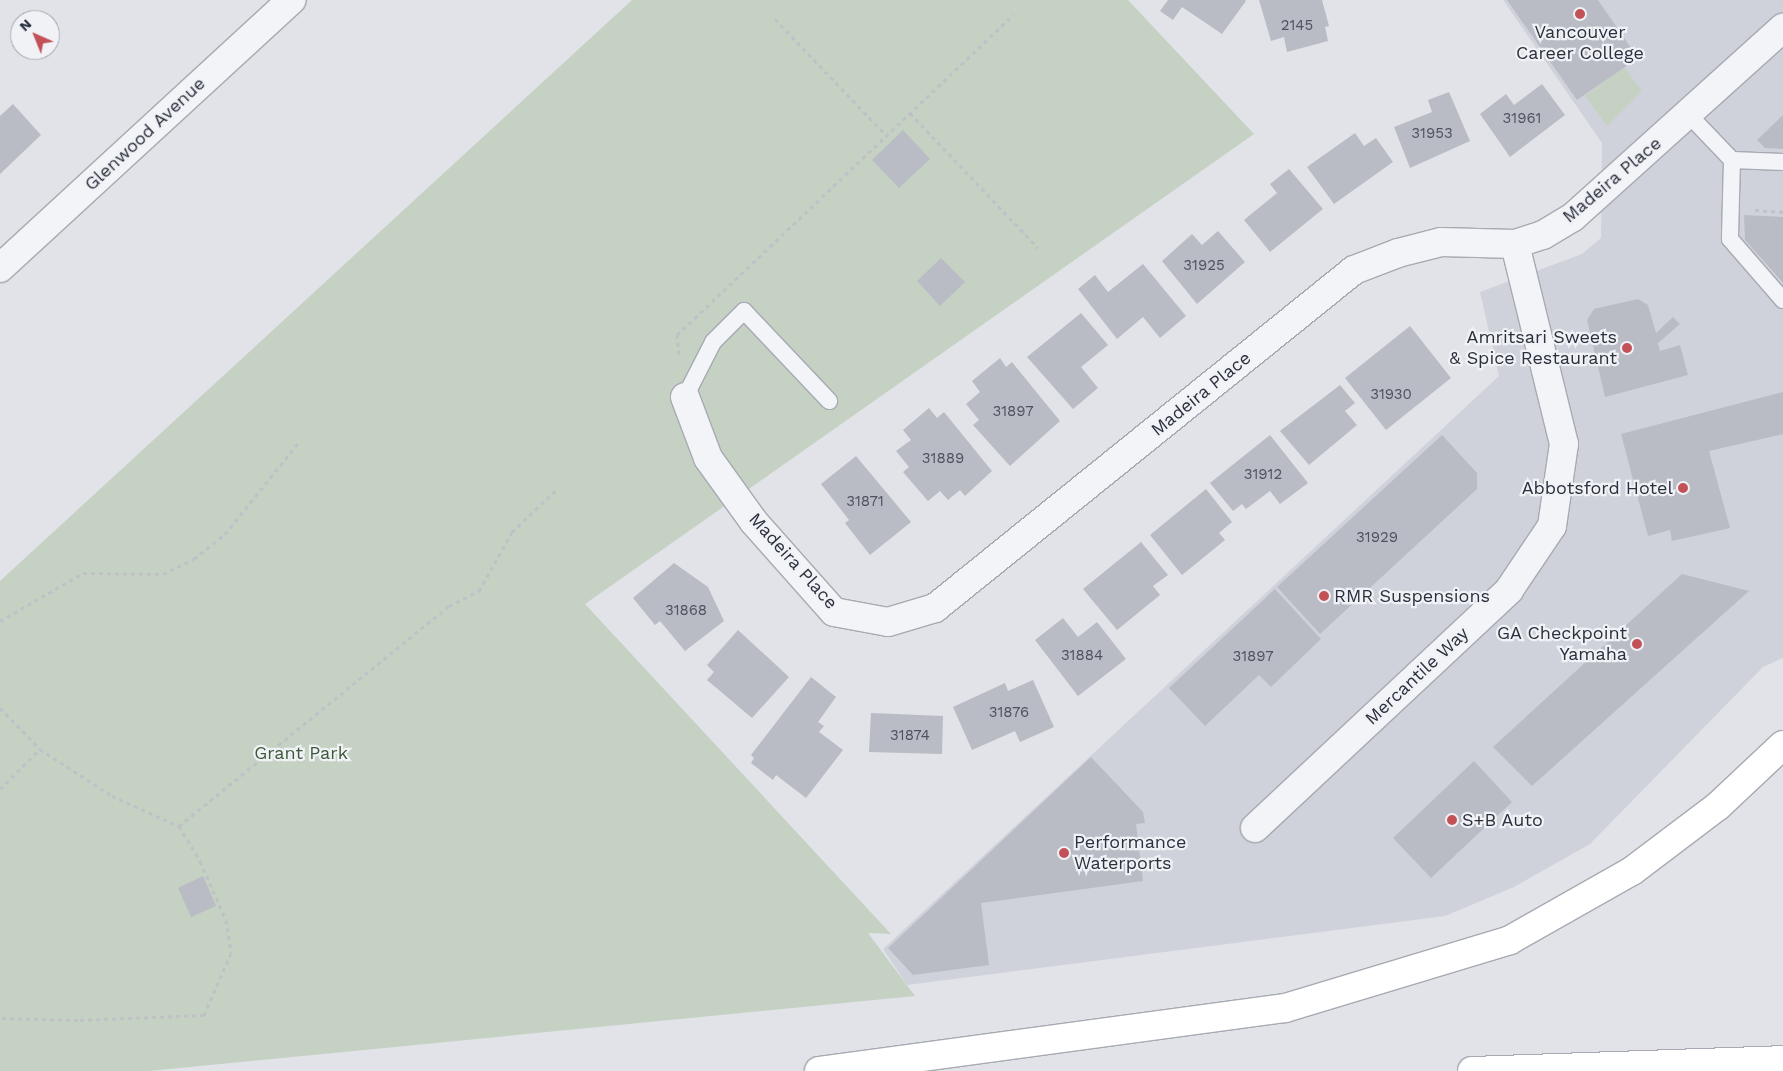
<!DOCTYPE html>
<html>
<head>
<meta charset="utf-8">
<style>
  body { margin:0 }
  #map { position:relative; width:1783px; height:1071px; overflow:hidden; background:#e1e3e8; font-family:"Work Sans",sans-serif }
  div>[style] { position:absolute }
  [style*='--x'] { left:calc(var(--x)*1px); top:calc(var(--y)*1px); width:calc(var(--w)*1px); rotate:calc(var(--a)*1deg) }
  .built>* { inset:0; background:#cfd2da }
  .green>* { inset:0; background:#c5d1c3 }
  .building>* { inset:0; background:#b9bcc5 }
  .path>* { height:3px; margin-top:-1.5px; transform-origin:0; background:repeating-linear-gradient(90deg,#bfc1c7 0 4px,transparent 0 8px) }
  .roads { filter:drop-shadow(1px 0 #a7aab2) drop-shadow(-1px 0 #a7aab2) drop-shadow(0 1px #a7aab2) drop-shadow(0 -1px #a7aab2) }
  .lane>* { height:16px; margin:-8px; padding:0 8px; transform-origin:8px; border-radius:8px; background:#f3f4f7 }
  .street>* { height:28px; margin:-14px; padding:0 14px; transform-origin:14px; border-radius:14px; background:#f3f4f7 }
  .highway>* { height:28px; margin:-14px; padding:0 14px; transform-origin:14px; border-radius:14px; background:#fff }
  .dots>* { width:14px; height:14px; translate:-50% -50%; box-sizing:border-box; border:2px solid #f0f2f6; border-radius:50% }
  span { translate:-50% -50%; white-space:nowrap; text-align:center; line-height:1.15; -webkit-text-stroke:4.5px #f0f2f6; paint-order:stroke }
  .number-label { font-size:15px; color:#4e5360 }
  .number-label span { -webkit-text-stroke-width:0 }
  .poi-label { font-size:18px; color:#2b303e }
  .right { translate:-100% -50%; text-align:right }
  .left { translate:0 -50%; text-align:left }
  .street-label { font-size:18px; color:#2b303e }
  .park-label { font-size:18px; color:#3c5939 }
  .north { position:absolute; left:10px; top:10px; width:50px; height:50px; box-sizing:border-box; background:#f0f2f6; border:1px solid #a1a4ac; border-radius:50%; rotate:316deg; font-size:14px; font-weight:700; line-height:20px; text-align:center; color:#2b303e }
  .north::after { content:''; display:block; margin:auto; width:18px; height:22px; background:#c25257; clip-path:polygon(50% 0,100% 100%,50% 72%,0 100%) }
</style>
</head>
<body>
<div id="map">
  <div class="built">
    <div style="clip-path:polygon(1503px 0,1783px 0,1783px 658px,1763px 667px,1590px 844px,1514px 887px,1445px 916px,907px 985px,883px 949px,1499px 376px,1480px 292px,1582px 254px,1601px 238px,1602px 143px)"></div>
  </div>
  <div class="green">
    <div style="clip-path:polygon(632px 0,1128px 0,1254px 134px,585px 604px,891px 934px,868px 933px,915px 996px,149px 1071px,0 1071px,0 581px)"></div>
    <div style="clip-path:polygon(1624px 67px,1642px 91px,1607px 126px,1585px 96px)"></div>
  </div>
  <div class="building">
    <div style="clip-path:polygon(1168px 0,1245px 0,1246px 1px,1222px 34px,1182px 7px,1173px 20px,1160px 11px)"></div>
    <div style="clip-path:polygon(1259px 0,1322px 0,1329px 26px,1325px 27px,1328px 41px,1287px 52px,1284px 37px,1271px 41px)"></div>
    <div style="clip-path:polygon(1507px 0,1598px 0,1638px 58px,1577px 100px)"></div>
    <div style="clip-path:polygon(1542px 84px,1565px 115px,1510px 157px,1480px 114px,1506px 94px,1514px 105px)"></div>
    <div style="clip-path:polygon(1449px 92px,1470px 141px,1410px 168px,1394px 127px,1432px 112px,1428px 100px)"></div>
    <div style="clip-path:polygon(13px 104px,41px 135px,0 174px,0 116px)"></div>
    <div style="clip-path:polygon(1783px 115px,1783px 149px,1765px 148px,1757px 140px)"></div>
    <div style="clip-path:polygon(903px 130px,930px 159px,899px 188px,872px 160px)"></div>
    <div style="clip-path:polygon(1355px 133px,1364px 146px,1376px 138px,1393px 162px,1334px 204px,1307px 167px)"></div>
    <div style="clip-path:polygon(1289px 169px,1323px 209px,1270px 252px,1244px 220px,1277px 193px,1270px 184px)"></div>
    <div style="clip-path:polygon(1744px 215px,1783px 217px,1783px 283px,1745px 240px)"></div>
    <div style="clip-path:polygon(1218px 231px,1245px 262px,1197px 304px,1162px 261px,1192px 234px,1202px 245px)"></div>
    <div style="clip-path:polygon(941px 258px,965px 282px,940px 306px,917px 281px)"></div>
    <div style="clip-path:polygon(1143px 264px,1186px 316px,1160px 338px,1143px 317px,1117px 339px,1078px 289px,1095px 275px,1108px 292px)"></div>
    <div style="clip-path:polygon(1638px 299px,1648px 305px,1656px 333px,1673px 317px,1680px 324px,1658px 343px,1660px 351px,1680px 345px,1688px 375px,1605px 397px,1587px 320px,1594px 309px)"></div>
    <div style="clip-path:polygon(1081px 313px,1108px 345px,1081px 367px,1098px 388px,1073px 409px,1027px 357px)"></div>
    <div style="clip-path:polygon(1410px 326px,1451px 378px,1386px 430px,1345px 378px)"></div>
    <div style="clip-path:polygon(1000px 358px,1006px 367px,1012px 362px,1060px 421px,1010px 466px,973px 425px,979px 420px,966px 404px,980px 392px,972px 381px)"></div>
    <div style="clip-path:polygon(1340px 385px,1355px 403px,1345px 411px,1357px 425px,1309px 465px,1280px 431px)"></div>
    <div style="clip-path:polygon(1783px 392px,1783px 434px,1709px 451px,1730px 528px,1672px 541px,1670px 530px,1648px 536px,1621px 434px)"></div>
    <div style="clip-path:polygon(929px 408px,937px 418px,944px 412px,992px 471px,965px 496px,960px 490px,948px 500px,940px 491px,928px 501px,903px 472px,909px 467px,896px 451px,911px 440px,903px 430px)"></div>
    <div style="clip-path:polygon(1270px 435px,1308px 483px,1280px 504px,1270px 491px,1246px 509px,1242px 504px,1233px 511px,1210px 483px)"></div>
    <div style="clip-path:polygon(1442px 435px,1477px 473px,1477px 489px,1320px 634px,1277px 587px)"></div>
    <div style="clip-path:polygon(856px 456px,911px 522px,870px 555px,845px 523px,849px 520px,821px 484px)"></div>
    <div style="clip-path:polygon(1206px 489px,1232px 522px,1219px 533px,1225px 540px,1182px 575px,1150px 535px)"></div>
    <div style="clip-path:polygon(1141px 542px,1168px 575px,1153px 586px,1160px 595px,1117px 630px,1083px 589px)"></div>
    <div style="clip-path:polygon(674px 563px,708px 587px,724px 621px,685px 651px,660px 621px,655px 625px,633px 598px)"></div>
    <div style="clip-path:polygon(1682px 574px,1749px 591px,1532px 786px,1493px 747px)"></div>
    <div style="clip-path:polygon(1275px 589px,1321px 639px,1271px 687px,1259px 675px,1205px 726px,1169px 688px)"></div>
    <div style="clip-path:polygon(1063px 618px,1078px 637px,1097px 622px,1126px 659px,1078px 696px,1035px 640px)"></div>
    <div style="clip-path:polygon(738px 630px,789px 677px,752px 718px,707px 680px,714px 672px,707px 665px)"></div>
    <div style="clip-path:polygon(811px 677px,836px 697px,818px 722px,824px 726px,819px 732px,843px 750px,806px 798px,776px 775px,773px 780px,751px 763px,754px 758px,751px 755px)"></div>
    <div style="clip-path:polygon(1033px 680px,1054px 727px,1020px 742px,1015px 731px,972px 750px,953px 707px,1005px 683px,1008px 691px)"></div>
    <div style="clip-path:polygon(871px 713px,943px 716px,942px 754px,869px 752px)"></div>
    <div style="clip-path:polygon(1091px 757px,1143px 812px,1145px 823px,1136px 824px,1143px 881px,981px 903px,989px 965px,913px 975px,888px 948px)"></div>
    <div style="clip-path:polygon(1474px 761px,1512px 802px,1431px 878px,1393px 838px)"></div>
    <div style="clip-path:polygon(203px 876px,216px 906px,191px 917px,178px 888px)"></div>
  </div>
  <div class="path">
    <div style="--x:775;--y:19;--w:161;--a:46.3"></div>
    <div style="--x:910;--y:113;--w:186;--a:46.5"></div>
    <div style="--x:1755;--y:210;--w:28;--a:4"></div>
    <div style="--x:679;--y:354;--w:19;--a:-96"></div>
    <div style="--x:677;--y:335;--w:465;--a:-43.6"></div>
    <div style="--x:0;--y:621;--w:96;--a:-30"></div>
    <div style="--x:83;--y:573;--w:80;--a:0.7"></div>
    <div style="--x:163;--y:574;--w:34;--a:-26"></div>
    <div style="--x:194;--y:559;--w:40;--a:-39"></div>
    <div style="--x:225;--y:534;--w:118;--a:-51.2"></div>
    <div style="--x:0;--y:708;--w:57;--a:45.7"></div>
    <div style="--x:40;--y:749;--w:86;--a:33.1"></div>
    <div style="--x:112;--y:796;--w:73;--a:24.1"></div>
    <div style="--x:179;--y:826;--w:41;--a:59"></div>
    <div style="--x:200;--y:861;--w:64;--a:66.2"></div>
    <div style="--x:226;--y:920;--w:33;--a:81"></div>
    <div style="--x:231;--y:953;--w:68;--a:113.5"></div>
    <div style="--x:204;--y:1015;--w:126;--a:177.7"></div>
    <div style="--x:78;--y:1020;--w:78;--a:-178.5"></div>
    <div style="--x:0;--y:789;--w:57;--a:-45"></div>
    <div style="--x:179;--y:826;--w:348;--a:-39.2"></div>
    <div style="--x:449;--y:606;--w:34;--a:-27"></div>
    <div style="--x:479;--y:591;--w:68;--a:-60.8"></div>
    <div style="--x:512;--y:532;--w:62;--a:-43.7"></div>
  </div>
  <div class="roads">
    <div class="lane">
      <div style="--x:1688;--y:114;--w:64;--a:46.3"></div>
      <div style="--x:1732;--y:160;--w:51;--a:2.2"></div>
      <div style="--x:1732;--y:160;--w:79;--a:91.5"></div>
      <div style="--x:1730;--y:239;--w:81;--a:49"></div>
      <div style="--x:685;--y:397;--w:62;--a:-63"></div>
      <div style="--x:713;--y:342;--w:44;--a:-45"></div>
      <div style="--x:744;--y:311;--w:124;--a:46.6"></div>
    </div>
    <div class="street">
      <div style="--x:0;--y:268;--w:396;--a:-42.6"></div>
      <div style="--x:685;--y:397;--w:65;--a:69.3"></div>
      <div style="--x:708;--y:458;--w:79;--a:54.3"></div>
      <div style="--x:754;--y:522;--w:120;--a:48.4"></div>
      <div style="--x:834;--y:612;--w:55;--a:10.5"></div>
      <div style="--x:888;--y:622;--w:49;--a:-16.6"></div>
      <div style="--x:935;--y:608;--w:538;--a:-38.89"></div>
      <div style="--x:1354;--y:270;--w:47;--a:-21.1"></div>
      <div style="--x:1398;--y:253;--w:44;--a:-14.3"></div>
      <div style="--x:1441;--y:242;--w:74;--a:1.5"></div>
      <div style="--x:1515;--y:244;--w:29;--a:-18"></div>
      <div style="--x:1543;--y:235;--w:35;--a:-31"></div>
      <div style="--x:1573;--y:217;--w:283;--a:-42"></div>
      <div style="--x:1255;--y:828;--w:348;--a:-43.1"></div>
      <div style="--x:1509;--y:590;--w:77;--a:-56.1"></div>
      <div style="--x:1552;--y:526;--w:83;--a:-81.7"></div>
      <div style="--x:1564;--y:444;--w:206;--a:-103.8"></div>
    </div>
    <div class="highway">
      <div style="--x:819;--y:1071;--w:470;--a:-7.7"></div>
      <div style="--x:1285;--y:1008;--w:235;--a:-16.8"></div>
      <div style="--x:1510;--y:940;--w:140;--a:-29.5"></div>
      <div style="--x:1632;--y:871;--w:108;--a:-37.1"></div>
      <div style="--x:1718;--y:806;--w:89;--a:-43.2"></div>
      <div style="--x:1472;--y:1071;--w:311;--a:-2"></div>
    </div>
  </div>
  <div class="dots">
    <div style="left:1580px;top:14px;background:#c25257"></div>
    <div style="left:1627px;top:348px;background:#c25257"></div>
    <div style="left:1683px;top:488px;background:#c25257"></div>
    <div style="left:1324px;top:596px;background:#c25257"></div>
    <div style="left:1637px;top:644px;background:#c25257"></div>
    <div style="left:1452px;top:820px;background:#c25257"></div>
    <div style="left:1064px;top:853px;background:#c25257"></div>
  </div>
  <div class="number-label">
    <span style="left:1297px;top:26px">2145</span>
    <span style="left:1522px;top:119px">31961</span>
    <span style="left:1432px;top:134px">31953</span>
    <span style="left:1204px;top:266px">31925</span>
    <span style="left:1391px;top:395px">31930</span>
    <span style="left:1013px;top:412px">31897</span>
    <span style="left:943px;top:459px">31889</span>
    <span style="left:1263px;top:475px">31912</span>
    <span style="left:865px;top:502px">31871</span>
    <span style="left:1377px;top:538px">31929</span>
    <span style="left:686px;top:611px">31868</span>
    <span style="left:1082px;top:656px">31884</span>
    <span style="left:1253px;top:657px">31897</span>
    <span style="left:1009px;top:713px">31876</span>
    <span style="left:910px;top:736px">31874</span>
  </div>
  <div class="poi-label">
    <span style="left:1580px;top:43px">Vancouver<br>Career College</span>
    <span class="right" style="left:1617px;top:348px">Amritsari Sweets<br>&amp; Spice Restaurant</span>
    <span class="right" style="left:1673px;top:488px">Abbotsford Hotel</span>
    <span class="left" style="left:1334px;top:596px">RMR Suspensions</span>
    <span class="right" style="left:1627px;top:644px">GA Checkpoint<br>Yamaha</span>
    <span class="left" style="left:1462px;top:820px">S+B Auto</span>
    <span class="left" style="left:1074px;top:853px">Performance<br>Waterports</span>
  </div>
  <div class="street-label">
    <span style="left:145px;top:134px;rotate:-43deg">Glenwood Avenue</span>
    <span style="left:1612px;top:180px;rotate:-40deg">Madeira Place</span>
    <span style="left:1201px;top:394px;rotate:-39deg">Madeira Place</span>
    <span style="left:793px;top:561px;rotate:48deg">Madeira Place</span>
    <span style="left:1417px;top:676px;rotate:-43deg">Mercantile Way</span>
  </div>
  <div class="park-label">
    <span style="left:301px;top:753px">Grant Park</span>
  </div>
  <div class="north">N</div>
</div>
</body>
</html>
